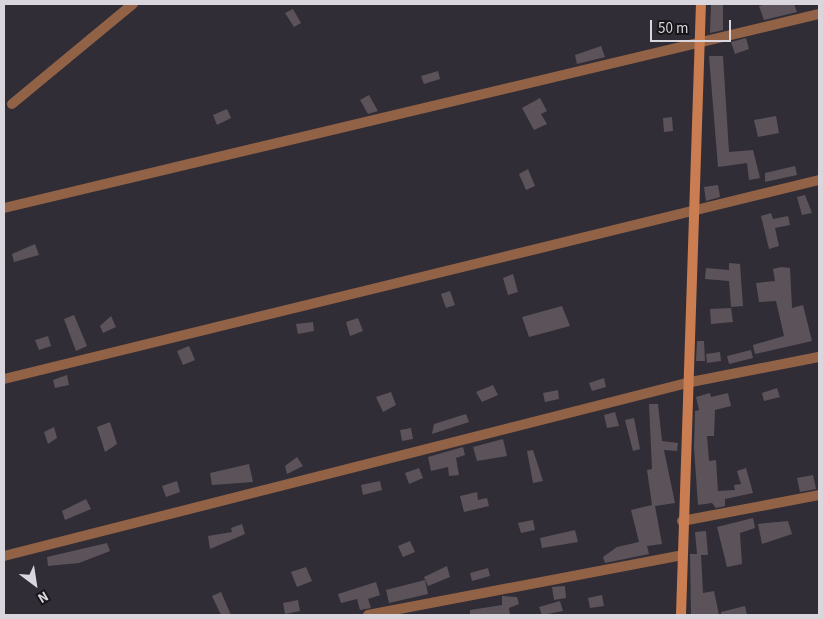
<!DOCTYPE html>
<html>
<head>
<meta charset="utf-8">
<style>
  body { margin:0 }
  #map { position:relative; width:823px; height:619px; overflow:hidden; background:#302d36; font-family:"Source Sans 3",sans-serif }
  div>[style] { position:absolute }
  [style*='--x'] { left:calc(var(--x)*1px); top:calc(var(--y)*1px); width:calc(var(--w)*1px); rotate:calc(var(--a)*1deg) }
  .building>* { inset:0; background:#5c535a }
  .street>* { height:10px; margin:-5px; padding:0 5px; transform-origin:5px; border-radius:5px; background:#926246 }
  .secondary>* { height:10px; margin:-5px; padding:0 5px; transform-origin:5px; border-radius:5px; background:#ca7d50 }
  span { translate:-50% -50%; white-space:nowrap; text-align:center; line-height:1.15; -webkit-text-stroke:4.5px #18161a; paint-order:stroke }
  .frame { position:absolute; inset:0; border:5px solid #d9d7dd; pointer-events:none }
  .north { position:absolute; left:10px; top:559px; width:50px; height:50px; -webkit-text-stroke:4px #18161a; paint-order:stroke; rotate:149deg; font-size:14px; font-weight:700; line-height:20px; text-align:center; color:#d9d7dd }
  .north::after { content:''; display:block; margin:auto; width:18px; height:22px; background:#d9d7dd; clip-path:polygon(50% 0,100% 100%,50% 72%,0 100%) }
  .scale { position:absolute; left:650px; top:20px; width:81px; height:22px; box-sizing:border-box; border:2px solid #d9d7dd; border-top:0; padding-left:6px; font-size:15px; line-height:18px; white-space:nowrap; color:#d9d7dd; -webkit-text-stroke:4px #18161a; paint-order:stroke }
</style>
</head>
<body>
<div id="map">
  <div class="building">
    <div style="clip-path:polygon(711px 4px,723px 4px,723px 30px,710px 33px)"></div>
    <div style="clip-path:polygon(767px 4px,794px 4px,797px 12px,764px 20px,759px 6px)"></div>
    <div style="clip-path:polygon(293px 9px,301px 23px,294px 27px,285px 13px)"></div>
    <div style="clip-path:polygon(746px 38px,749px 49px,735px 54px,731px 42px)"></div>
    <div style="clip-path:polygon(601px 46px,605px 57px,577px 64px,575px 55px)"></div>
    <div style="clip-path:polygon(709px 56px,723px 56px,729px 152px,753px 150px,760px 178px,749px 180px,747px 163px,718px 167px)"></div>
    <div style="clip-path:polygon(438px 71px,440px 79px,424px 84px,421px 76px)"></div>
    <div style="clip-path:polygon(369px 95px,378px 111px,368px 114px,360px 100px)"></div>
    <div style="clip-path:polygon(540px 98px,547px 111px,541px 114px,547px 124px,534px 130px,522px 108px)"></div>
    <div style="clip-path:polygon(227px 109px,231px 118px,217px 125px,213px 115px)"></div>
    <div style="clip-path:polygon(776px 116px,779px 133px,758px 137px,754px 120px)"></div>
    <div style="clip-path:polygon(672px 117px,673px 131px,664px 132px,663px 118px)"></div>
    <div style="clip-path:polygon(795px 166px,797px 175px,765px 182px,765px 173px)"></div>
    <div style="clip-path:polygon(528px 169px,535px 186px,526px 190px,519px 174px)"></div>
    <div style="clip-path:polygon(718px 185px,720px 197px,706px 201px,704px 187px)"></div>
    <div style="clip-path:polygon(805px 195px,812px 213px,802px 215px,797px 197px)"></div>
    <div style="clip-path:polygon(771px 213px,773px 219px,788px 216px,790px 225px,775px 228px,779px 246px,769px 249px,761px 216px)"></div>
    <div style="clip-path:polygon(35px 244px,39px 255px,14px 262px,12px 254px)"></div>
    <div style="clip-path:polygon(729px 263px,740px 264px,743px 306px,731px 307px,729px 281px,705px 279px,706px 268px,729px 270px)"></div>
    <div style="clip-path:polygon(781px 267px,790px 268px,792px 308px,803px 305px,812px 341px,755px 354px,753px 345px,784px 336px,776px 301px,759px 302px,756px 283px,775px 281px,773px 269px)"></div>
    <div style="clip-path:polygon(513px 274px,518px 292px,508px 295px,503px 278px)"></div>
    <div style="clip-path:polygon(450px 291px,455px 305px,446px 308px,441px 294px)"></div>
    <div style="clip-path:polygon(562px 306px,570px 326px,529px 337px,522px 317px)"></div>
    <div style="clip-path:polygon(731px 308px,733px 322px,711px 324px,710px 309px)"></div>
    <div style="clip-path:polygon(74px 315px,87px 346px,76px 351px,64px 319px)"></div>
    <div style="clip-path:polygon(111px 316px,116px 327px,103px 333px,100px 326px)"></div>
    <div style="clip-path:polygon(358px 318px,363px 331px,350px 336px,346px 322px)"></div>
    <div style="clip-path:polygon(313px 322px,314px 331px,298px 334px,296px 324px)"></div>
    <div style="clip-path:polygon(48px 336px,51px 346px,39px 350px,35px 340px)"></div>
    <div style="clip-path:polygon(697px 341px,704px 341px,705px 361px,696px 361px)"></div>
    <div style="clip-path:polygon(189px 346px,195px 360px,183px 365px,177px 351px)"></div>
    <div style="clip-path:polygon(751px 350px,753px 358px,729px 364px,727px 356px)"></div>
    <div style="clip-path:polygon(720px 352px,721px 361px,707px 363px,706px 354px)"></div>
    <div style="clip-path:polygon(67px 375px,69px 385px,55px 388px,53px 380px)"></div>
    <div style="clip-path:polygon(604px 378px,606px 387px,592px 391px,589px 383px)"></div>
    <div style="clip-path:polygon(493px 385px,498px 395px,482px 402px,476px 392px)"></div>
    <div style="clip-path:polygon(777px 388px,780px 397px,764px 401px,762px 393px)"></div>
    <div style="clip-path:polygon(558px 390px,559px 399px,545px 402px,543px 393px)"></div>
    <div style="clip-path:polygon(391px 392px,396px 405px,383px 412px,376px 397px)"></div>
    <div style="clip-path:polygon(710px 393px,711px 397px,728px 393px,731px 406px,715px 410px,714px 436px,707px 436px,709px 461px,716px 460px,718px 491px,735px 490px,734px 485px,741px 484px,737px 471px,746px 468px,753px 493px,725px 499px,725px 506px,716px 508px,712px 503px,698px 505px,694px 448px,695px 411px,699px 410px,696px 397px)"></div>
    <div style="clip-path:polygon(649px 404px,658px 404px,662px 441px,678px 443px,677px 451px,664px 450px,675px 503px,655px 506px,662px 544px,647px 546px,649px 554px,605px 563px,603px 557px,617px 547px,639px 542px,631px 510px,652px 505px,647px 470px,652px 469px)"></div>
    <div style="clip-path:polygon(615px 412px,619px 426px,607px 428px,604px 415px)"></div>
    <div style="clip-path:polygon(466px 414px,469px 422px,432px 434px,434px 424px)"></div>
    <div style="clip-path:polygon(634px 418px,640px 449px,633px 451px,625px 420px)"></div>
    <div style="clip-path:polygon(110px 422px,117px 444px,105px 452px,97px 427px)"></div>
    <div style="clip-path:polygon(54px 427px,57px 438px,48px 444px,44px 432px)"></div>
    <div style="clip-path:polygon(411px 428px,413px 439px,402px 441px,400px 430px)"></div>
    <div style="clip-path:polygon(503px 439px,507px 456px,477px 461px,473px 447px)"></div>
    <div style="clip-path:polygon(463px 447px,465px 455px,456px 458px,459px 475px,449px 476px,448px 467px,431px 471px,428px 457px)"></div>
    <div style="clip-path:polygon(533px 450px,543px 481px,533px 483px,527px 451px)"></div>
    <div style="clip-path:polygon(297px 457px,303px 466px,287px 474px,285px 466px)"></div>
    <div style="clip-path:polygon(249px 464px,253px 482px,212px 485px,210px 473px)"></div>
    <div style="clip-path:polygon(419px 468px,423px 478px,409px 484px,405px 473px)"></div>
    <div style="clip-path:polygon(813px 475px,816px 489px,800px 492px,797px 478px)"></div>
    <div style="clip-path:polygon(177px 481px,180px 492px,166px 497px,162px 486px)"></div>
    <div style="clip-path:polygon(380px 481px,382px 490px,363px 495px,361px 485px)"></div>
    <div style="clip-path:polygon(477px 492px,478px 500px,487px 498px,489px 506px,464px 512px,460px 496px)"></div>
    <div style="clip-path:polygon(86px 499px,91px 509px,65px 520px,62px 511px)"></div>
    <div style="clip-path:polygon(753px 518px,755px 528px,740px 533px,742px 564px,727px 567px,717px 527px)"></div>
    <div style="clip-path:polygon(533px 520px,535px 530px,521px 533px,518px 523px)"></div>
    <div style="clip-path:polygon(788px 521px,792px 534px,762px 544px,758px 524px)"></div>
    <div style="clip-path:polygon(242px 524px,245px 534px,210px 549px,208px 536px,232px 532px,231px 528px)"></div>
    <div style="clip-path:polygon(575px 530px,578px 542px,542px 548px,540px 538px)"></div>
    <div style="clip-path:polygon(706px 531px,708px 555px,701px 555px,703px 593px,714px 591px,719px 615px,691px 615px,690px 554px,697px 554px,695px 532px)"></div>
    <div style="clip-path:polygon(410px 541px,415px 552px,403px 557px,398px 546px)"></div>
    <div style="clip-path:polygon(107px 543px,110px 551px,79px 563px,48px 566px,47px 557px)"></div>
    <div style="clip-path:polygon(447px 566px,450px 577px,428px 586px,424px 577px)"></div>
    <div style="clip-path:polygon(306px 567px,312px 581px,297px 587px,291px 572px)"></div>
    <div style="clip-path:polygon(488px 568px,490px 576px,472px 581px,470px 573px)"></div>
    <div style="clip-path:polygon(425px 580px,428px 594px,389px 603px,386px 590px)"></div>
    <div style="clip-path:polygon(376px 582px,380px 595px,368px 599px,371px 608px,360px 610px,357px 599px,341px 603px,338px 594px)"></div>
    <div style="clip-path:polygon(565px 586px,566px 598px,554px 600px,552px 587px)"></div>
    <div style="clip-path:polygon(221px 592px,231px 615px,221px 615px,212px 596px)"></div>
    <div style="clip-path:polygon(602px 595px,604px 606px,590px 608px,588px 598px)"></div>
    <div style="clip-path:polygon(502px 596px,517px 597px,519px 604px,509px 608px,510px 615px,470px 615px,470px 610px,502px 605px)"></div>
    <div style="clip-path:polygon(298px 600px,300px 611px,285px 614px,283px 603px)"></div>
    <div style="clip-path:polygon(560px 601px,563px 611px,542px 615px,539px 607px)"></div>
    <div style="clip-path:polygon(745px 606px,747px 615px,721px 615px,721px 612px)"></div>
  </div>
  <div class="street">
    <div style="--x:12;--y:104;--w:157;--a:-39.6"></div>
    <div style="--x:4;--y:208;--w:838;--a:-13.39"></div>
    <div style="--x:4;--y:379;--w:839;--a:-13.72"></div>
    <div style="--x:682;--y:521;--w:139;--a:-10.7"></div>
    <div style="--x:4;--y:556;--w:709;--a:-14.21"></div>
    <div style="--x:691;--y:382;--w:130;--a:-11.1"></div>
    <div style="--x:368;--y:615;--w:320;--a:-10.8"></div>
  </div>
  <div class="secondary">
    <div style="--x:681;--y:615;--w:611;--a:-88.13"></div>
  </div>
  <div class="frame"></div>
  <div class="north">N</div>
  <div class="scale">50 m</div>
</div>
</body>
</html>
